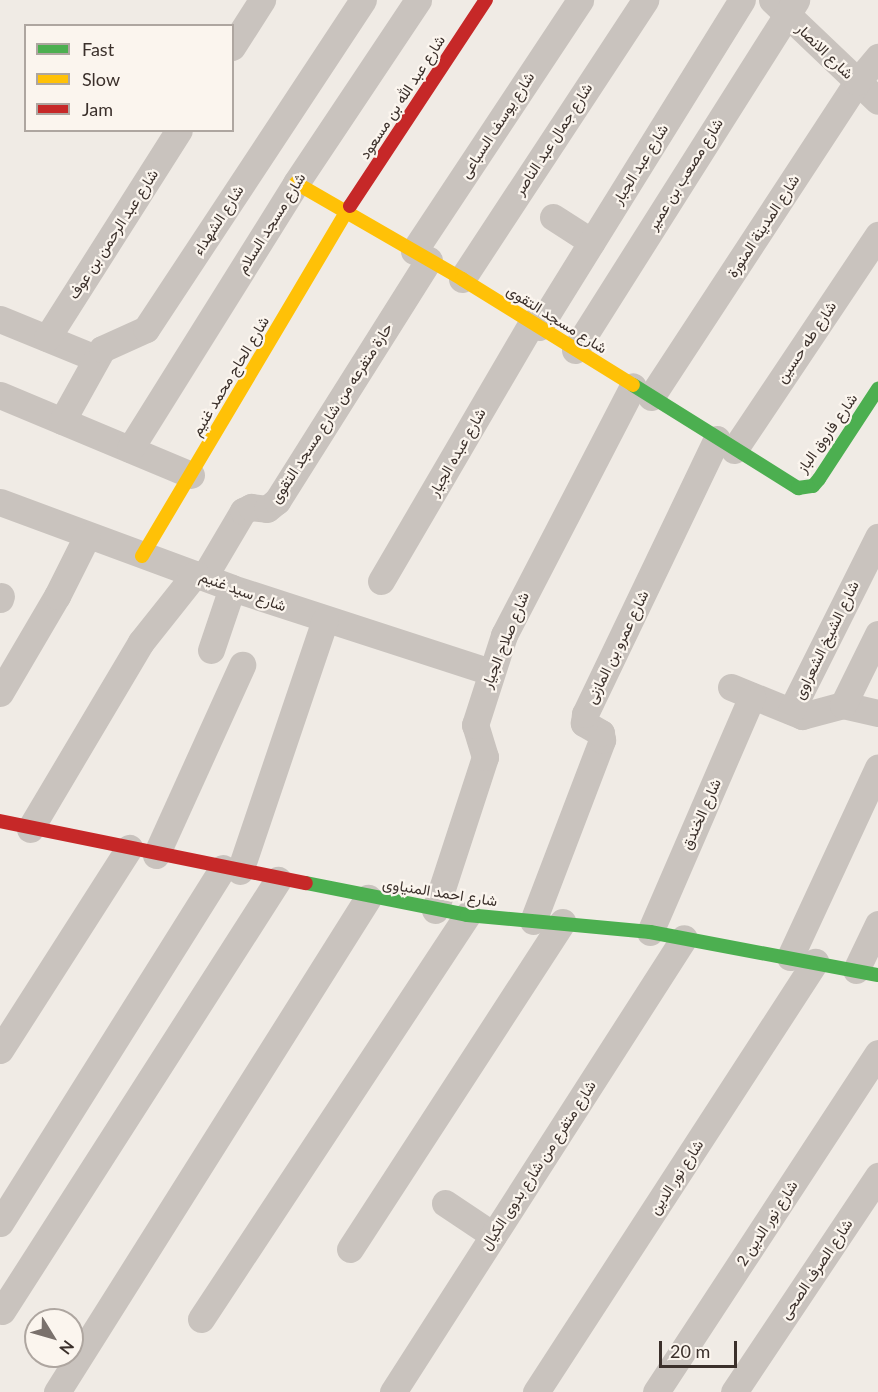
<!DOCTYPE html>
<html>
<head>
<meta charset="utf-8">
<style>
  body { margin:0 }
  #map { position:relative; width:878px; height:1392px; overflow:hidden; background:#f0ebe5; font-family:Lato,Vazirmatn,sans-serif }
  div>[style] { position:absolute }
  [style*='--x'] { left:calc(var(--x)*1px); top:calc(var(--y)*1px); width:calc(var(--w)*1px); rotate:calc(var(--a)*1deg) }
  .street>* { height:27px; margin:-13.5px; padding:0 13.5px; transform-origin:13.5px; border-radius:13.5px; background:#c9c3be }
  .fast>* { height:14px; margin:-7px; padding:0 7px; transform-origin:7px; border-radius:7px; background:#4caf50 }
  .slow>* { height:14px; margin:-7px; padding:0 7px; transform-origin:7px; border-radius:7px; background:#ffc107 }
  .jam>* { height:14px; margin:-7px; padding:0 7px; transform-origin:7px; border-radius:7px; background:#c62828 }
  span { translate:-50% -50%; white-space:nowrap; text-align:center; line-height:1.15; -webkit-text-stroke:4.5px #fbf5ee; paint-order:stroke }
  .street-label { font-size:15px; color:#3b302b }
  .legend { position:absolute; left:24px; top:24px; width:210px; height:108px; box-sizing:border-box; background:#fbf5ee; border:2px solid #aea6a0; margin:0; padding:8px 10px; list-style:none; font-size:18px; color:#3b302b }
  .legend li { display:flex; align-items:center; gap:12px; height:30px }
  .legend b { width:30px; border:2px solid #aea6a0 }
  .north { position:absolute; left:24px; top:1308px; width:60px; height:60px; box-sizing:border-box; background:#fbf5ee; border:2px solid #aea6a0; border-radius:50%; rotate:127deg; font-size:16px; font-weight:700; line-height:24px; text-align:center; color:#3b302b }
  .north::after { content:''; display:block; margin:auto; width:21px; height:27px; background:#7a716c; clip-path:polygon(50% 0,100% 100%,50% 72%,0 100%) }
  .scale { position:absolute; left:659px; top:1341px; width:78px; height:27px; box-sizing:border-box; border:3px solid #3b302b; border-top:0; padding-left:8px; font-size:18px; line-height:21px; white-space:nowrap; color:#3b302b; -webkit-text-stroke:4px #fbf5ee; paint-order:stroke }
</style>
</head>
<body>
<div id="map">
  <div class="street">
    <div style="--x:772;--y:0;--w:146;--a:43.6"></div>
    <div style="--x:232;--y:47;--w:56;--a:-57.4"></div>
    <div style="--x:553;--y:217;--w:46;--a:32.7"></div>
    <div style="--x:414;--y:251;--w:301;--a:-56.5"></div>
    <div style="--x:462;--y:279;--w:334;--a:-56.7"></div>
    <div style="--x:0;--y:319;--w:103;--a:22.3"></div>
    <div style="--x:539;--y:327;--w:385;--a:-58.2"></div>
    <div style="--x:47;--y:338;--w:246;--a:-57.6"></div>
    <div style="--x:575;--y:350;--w:414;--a:-57.7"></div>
    <div style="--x:0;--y:395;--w:207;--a:22.7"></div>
    <div style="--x:651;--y:397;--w:376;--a:-56.8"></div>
    <div style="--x:857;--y:82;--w:33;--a:-50"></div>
    <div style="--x:62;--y:421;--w:82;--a:-60.9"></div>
    <div style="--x:102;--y:349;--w:48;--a:-24.4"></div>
    <div style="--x:146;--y:329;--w:394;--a:-56.6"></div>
    <div style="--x:130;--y:449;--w:314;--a:-58"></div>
    <div style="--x:296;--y:183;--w:220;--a:-56.3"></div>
    <div style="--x:734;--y:450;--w:259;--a:-56.2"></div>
    <div style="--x:0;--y:502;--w:247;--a:20.3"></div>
    <div style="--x:232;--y:588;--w:271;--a:18"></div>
    <div style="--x:204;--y:577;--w:77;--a:-59.4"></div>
    <div style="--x:243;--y:511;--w:9;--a:-27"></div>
    <div style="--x:251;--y:507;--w:16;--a:7"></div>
    <div style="--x:267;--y:509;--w:13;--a:-39"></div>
    <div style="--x:277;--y:501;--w:285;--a:-57.8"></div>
    <div style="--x:381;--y:581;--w:299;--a:-59.7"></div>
    <div style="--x:0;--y:599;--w:3;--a:-72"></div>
    <div style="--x:211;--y:650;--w:65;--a:-71.3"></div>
    <div style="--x:731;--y:687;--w:77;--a:22.2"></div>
    <div style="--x:802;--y:716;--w:42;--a:-15"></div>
    <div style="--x:843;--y:705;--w:36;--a:13"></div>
    <div style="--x:0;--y:693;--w:113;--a:-59.6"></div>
    <div style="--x:57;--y:596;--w:67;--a:-63.4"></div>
    <div style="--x:843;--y:705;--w:79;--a:-63.8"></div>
    <div style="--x:791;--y:711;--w:195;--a:-63.4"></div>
    <div style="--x:30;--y:829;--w:217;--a:-59.3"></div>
    <div style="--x:141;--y:642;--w:87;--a:-51.5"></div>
    <div style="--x:156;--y:855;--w:209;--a:-65.6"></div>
    <div style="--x:240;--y:871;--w:265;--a:-71.3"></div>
    <div style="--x:435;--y:910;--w:161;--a:-71.9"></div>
    <div style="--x:485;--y:757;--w:34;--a:-107"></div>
    <div style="--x:475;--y:725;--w:95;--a:-72.1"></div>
    <div style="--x:504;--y:635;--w:280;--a:-62.6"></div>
    <div style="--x:533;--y:921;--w:194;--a:-69.1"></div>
    <div style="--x:602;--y:740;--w:7;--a:-98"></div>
    <div style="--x:601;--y:733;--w:20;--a:-150"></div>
    <div style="--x:584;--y:723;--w:9;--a:-84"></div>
    <div style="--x:585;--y:714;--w:305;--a:-64.4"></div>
    <div style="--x:650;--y:932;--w:257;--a:-66.6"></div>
    <div style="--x:790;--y:957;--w:209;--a:-65.1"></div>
    <div style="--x:856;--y:970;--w:51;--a:-64.4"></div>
    <div style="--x:0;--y:1050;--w:240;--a:-57.4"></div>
    <div style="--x:445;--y:1203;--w:58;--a:33.7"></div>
    <div style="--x:0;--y:1223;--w:419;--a:-57.9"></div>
    <div style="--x:350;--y:1249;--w:390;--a:-57"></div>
    <div style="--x:2;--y:1311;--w:512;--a:-57.37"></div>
    <div style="--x:201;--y:1319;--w:484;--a:-56.6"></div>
    <div style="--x:57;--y:1392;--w:584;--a:-57.81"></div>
    <div style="--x:393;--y:1392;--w:539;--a:-57.34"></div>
    <div style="--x:536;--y:1392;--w:513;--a:-57.02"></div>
    <div style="--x:656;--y:1392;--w:405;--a:-56.8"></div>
    <div style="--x:734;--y:1392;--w:260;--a:-56.3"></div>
  </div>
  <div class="fast">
    <div style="--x:633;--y:385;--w:195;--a:32"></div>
    <div style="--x:798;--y:488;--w:15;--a:-8"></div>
    <div style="--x:813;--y:486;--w:9;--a:-49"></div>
    <div style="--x:819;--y:479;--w:108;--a:-56.8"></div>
    <div style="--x:306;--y:883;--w:164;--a:11.2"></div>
    <div style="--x:467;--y:915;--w:184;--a:5.3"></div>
    <div style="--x:650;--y:932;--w:232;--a:10.7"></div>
  </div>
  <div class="slow">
    <div style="--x:296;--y:183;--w:192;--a:30"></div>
    <div style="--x:462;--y:279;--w:201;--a:31.8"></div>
    <div style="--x:142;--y:556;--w:407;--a:-59.3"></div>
  </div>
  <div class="jam">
    <div style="--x:350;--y:206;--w:247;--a:-56.6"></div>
    <div style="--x:0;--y:821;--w:312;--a:11.5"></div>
  </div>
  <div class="street-label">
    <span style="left:825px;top:51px;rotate:44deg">شارع الانصار</span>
    <span style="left:402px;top:97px;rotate:-57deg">شارع عبد الله بن مسعود</span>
    <span style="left:497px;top:125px;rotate:-57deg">شارع يوسف السباعى</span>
    <span style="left:553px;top:139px;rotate:-57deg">شارع جمال عبد الناصر</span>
    <span style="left:640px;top:164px;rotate:-58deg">شارع عبد الجبار</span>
    <span style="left:685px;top:174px;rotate:-58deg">شارع مصعب بن عمير</span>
    <span style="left:218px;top:220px;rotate:-57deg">شارع الشهداء</span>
    <span style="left:271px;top:223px;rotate:-58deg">شارع مسجد السلام</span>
    <span style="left:763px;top:226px;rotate:-57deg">شارع المدينة المنورة</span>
    <span style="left:113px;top:234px;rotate:-57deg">شارع عبد الرحمن بن عوف</span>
    <span style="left:557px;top:319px;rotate:32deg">شارع مسجد التقوى</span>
    <span style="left:806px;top:342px;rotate:-56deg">شارع طه حسين</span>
    <span style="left:230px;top:376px;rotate:-59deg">شارع الحاج محمد غنيم</span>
    <span style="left:331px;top:413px;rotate:-57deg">حارة متفرعه من شارع مسجد التقوى</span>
    <span style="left:827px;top:433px;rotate:-55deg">شارع فاروق الباز</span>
    <span style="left:457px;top:452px;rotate:-60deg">شارع عبده الجيار</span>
    <span style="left:243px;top:591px;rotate:20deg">شارع سيد غنيم</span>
    <span style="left:505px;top:640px;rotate:-68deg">شارع صلاح الجيار</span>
    <span style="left:826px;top:640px;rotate:-64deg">شارع الشيخ الشعراوى</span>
    <span style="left:617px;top:647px;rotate:-64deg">شارع عمرو بن المازنى</span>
    <span style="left:701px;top:814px;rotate:-66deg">شارع الخندق</span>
    <span style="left:440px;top:892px;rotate:9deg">شارع احمد المنياوى</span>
    <span style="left:538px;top:1165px;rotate:-57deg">شارع متفرع من شارع بدوى الكيال</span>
    <span style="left:676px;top:1177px;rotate:-57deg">شارع نور الدين</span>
    <span style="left:767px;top:1223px;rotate:-57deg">شارع نور الدين 2</span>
    <span style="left:816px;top:1269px;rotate:-56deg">شارع الصرف الصحى</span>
  </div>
  <ul class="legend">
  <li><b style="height:8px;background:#4caf50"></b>Fast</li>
  <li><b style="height:8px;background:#ffc107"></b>Slow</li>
  <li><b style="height:8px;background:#c62828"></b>Jam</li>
  </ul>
  <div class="north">N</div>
  <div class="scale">20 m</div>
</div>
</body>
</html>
